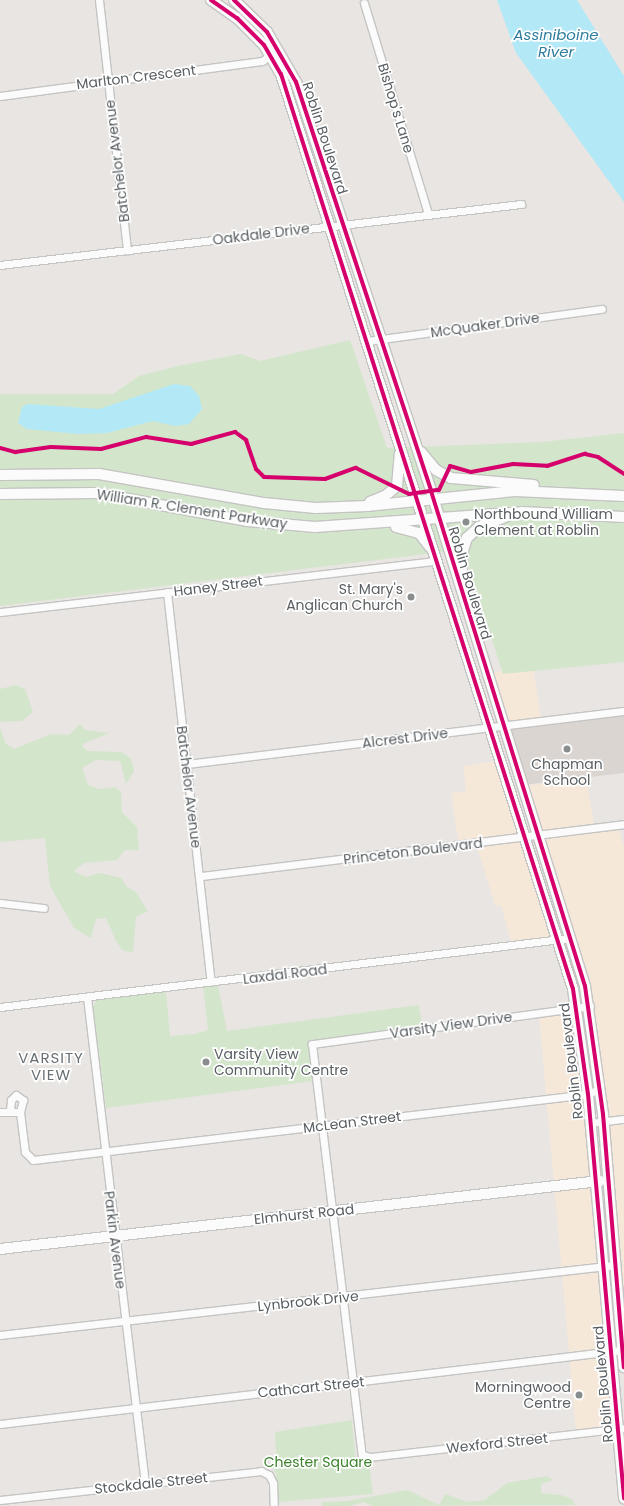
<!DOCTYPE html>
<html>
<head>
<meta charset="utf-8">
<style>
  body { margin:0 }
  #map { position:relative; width:624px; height:1506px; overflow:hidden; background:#e8e5e2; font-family:Poppins,sans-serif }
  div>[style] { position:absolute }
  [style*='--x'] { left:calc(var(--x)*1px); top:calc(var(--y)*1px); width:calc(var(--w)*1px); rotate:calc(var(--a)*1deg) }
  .commercial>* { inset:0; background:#f5e8d9 }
  .education>* { inset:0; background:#dbd5d1 }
  .green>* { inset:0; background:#d3e6cb }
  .water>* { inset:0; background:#b3e8f6 }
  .roads { filter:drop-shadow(1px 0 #c4c4c3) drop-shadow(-1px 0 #c4c4c3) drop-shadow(0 1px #c4c4c3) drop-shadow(0 -1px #c4c4c3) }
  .street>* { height:7px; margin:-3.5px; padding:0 3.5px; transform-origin:3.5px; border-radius:3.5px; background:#fcfbfb }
  .secondary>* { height:10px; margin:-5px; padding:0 5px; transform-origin:5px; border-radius:5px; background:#fcfbfb }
  .cycleway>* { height:4px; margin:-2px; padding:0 2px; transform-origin:2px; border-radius:2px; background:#d6006c }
  .dots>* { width:11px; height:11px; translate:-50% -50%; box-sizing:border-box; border:2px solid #fff; border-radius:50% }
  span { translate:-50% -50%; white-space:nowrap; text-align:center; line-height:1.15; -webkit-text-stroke:3.5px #fff; paint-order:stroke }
  .street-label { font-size:14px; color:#585e61 }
  .poi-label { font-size:14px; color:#585e61 }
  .left { translate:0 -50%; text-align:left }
  .right { translate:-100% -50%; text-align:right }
  .park-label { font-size:14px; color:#3d832e }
  .water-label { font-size:15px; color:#2e7c9c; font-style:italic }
  .neighbourhood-label { font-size:15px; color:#697073; letter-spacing:1px }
</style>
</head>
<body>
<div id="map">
  <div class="commercial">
    <div style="clip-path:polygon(533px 667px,541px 719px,502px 723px,487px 673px)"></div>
    <div style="clip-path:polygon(497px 761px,556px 942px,513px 948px,501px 906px,495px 905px,476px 844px,459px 846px,451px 793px,466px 792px,463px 766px)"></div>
    <div style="clip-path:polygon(586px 778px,594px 825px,537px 832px,522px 786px)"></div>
    <div style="clip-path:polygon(618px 827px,624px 846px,624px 1307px,593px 1016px,539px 835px)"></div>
    <div style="clip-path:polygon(576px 1010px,616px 1427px,576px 1432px,539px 1015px)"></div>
  </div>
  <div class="education">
    <div style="clip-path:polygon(624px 712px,624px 773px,522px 785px,503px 725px)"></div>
  </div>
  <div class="green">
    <div style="clip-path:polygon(350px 340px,387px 448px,542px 442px,624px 433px,624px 662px,503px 674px,468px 564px,467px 549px,0 606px,0 394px,113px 394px,139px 376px,178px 366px,241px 354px,260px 361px)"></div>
    <div style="clip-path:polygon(16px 685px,25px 689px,33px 712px,22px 721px,0 722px,0 689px)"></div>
    <div style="clip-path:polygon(80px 724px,85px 730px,109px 733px,85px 743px,82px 746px,87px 751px,122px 752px,131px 759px,134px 771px,126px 784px,120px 761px,96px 760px,82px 768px,88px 785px,99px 789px,115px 787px,121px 792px,122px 812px,137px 827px,139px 850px,125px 850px,117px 860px,84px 863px,74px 871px,86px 877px,100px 873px,121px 878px,127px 887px,135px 891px,148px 911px,136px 917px,133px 952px,123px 951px,116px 941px,106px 918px,96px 919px,91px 938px,74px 928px,50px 886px,45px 838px,0 842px,0 728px,6px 744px,14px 749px,51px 734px,69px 735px)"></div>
    <div style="clip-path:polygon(218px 985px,227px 1031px,419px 1005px,422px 1026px,309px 1043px,314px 1081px,106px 1108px,93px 1006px,98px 999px,166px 992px,170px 1036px,194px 1034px,208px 1030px,203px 986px)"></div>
    <div style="clip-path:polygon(352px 1420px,356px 1465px,369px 1464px,373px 1494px,278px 1502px,276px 1473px,272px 1467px,277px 1467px,275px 1432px)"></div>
    <div style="clip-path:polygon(547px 1476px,553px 1480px,541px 1484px,541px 1493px,561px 1495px,572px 1499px,575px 1505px,372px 1506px,364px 1502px,350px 1506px,322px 1506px,321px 1502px,347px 1501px,407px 1490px,439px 1505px,446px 1494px,467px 1502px,485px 1500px,507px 1483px)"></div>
  </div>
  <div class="water">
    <div style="clip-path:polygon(497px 0,577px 0,624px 76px,624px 202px,516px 53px)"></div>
    <div style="clip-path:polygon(174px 384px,190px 386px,199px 396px,202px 409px,189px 424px,175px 426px,153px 421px,107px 433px,78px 434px,27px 429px,18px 423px,22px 407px,28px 404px,99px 409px)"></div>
  </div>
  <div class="roads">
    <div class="street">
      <div style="--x:99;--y:0;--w:252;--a:83.6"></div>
      <div style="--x:364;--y:3;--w:220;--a:73.1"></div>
      <div style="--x:0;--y:96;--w:264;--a:-7.6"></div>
      <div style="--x:262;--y:61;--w:11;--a:-34"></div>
      <div style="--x:0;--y:265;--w:525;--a:-6.68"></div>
      <div style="--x:367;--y:341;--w:237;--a:-7.8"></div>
      <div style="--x:167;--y:592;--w:392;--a:83.6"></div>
      <div style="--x:0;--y:612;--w:439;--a:-6.7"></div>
      <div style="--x:186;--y:764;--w:441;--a:-6.9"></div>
      <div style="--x:201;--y:876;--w:426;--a:-7"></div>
      <div style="--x:0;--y:903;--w:44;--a:6.5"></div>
      <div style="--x:87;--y:997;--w:489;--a:83.2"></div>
      <div style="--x:590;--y:1006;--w:281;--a:172.2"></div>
      <div style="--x:312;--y:1044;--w:414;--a:83.1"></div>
      <div style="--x:362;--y:1455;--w:8;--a:14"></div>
      <div style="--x:370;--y:1457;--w:256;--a:-6.5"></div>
      <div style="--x:0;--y:1007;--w:573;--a:-6.91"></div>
      <div style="--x:10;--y:1110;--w:10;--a:-84"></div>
      <div style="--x:11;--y:1100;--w:7;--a:-45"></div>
      <div style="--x:16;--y:1095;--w:9;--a:36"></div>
      <div style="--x:23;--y:1100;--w:12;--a:104"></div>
      <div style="--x:0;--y:1112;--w:20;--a:0"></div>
      <div style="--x:20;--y:1112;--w:40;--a:82.9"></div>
      <div style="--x:25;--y:1152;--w:11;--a:45"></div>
      <div style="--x:33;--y:1160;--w:559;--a:-6.78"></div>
      <div style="--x:588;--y:1094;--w:12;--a:-24"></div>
      <div style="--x:590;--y:1123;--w:34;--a:-7"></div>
      <div style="--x:0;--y:1335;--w:619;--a:-6.49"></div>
      <div style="--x:0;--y:1424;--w:626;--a:-6.78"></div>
      <div style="--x:0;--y:1500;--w:263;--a:-6.3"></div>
      <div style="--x:261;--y:1471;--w:9;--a:27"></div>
      <div style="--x:269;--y:1475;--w:9;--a:63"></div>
      <div style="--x:273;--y:1483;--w:23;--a:88"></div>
    </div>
    <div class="secondary">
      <div style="--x:211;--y:0;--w:32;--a:35"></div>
      <div style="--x:237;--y:18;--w:38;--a:45"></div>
      <div style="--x:264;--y:45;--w:34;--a:60"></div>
      <div style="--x:281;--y:74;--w:960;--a:72.3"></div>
      <div style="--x:573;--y:989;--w:106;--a:81.9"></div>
      <div style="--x:588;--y:1094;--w:406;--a:84.9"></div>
      <div style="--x:234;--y:0;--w:46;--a:44.1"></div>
      <div style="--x:267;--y:32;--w:58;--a:59.9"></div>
      <div style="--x:296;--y:82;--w:431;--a:71.7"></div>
      <div style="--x:431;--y:491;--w:518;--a:72.72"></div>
      <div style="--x:585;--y:986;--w:129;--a:82"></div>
      <div style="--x:603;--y:1114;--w:254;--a:85.3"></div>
      <div style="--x:421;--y:452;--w:23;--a:50"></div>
      <div style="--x:436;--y:470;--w:17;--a:28"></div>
      <div style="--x:451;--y:478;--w:83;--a:4.8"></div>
      <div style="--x:0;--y:475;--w:99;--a:-0.6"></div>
      <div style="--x:99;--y:474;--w:168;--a:10"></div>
      <div style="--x:264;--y:503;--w:52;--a:5.5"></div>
      <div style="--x:316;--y:508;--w:51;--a:-2.2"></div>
      <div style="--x:367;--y:506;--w:149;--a:-5.8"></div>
      <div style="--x:515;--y:491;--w:109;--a:2.6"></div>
      <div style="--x:0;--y:494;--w:96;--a:-0.6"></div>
      <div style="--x:96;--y:493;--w:154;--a:10.5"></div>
      <div style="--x:247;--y:521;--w:68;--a:5"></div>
      <div style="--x:315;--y:527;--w:208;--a:-4.1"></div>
      <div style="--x:522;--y:512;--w:102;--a:2.8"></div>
      <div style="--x:370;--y:502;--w:16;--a:-22"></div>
      <div style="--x:385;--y:496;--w:16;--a:-40"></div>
      <div style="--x:397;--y:486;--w:32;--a:-85"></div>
      <div style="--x:396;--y:527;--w:24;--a:15"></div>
      <div style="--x:419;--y:533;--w:18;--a:52"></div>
      <div style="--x:462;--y:580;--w:26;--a:-90"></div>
      <div style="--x:462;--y:554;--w:17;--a:-73"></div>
      <div style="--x:467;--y:538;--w:16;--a:-43"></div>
      <div style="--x:479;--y:527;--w:31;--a:-21"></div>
      <div style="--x:0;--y:1249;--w:604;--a:-6.47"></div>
    </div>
  </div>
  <div class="cycleway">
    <div style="--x:211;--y:0;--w:32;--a:35"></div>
    <div style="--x:237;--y:18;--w:38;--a:45"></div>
    <div style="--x:264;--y:45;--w:34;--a:60"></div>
    <div style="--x:281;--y:74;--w:960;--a:72.3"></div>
    <div style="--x:573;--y:989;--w:106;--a:81.9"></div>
    <div style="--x:588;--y:1094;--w:406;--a:84.9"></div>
    <div style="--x:234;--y:0;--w:46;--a:44.1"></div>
    <div style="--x:267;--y:32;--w:58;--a:59.9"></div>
    <div style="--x:296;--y:82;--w:431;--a:71.7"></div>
    <div style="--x:431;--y:491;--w:518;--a:72.72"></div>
    <div style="--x:585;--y:986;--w:129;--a:82"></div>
    <div style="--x:603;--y:1114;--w:254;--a:85.3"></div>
    <div style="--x:0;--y:448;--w:16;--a:15"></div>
    <div style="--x:15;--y:452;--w:36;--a:-8"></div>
    <div style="--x:51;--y:447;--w:50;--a:2.3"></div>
    <div style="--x:101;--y:449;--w:47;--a:-14.9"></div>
    <div style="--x:146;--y:437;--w:46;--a:8.8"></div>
    <div style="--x:191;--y:444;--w:46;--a:-15.3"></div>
    <div style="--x:235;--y:432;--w:14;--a:36"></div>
    <div style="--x:246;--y:440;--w:31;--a:71"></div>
    <div style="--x:256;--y:469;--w:11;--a:45"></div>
    <div style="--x:264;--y:477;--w:61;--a:1.9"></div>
    <div style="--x:325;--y:479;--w:33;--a:-20"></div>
    <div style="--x:356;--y:468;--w:59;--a:26.1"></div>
    <div style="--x:409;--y:494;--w:30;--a:-8"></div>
    <div style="--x:439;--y:490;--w:26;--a:-65"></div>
    <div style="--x:450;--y:466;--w:22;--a:16"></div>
    <div style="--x:471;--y:472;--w:43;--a:-10.8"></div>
    <div style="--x:513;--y:464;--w:34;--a:3"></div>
    <div style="--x:547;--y:466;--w:40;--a:-18"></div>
    <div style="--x:585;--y:454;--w:13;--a:13"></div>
    <div style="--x:598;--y:457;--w:31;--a:33"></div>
  </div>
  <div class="dots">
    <div style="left:466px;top:522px;background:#8a8d8e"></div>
    <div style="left:411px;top:597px;background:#8a8d8e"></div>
    <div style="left:567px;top:749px;background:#8a8d8e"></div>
    <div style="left:206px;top:1062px;background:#8a8d8e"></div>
    <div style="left:579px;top:1395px;background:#8a8d8e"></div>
  </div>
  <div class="street-label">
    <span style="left:136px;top:77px;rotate:-7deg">Marlton Crescent</span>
    <span style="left:396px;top:108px;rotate:73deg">Bishop's Lane</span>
    <span style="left:325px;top:138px;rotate:72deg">Roblin Boulevard</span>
    <span style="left:117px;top:161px;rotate:-97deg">Batchelor Avenue</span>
    <span style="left:261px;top:234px;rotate:-7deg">Oakdale Drive</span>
    <span style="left:485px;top:325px;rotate:-8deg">McQuaker Drive</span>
    <span style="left:192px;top:509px;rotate:9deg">William R. Clement Parkway</span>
    <span style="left:470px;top:583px;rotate:73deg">Roblin Boulevard</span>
    <span style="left:218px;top:586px;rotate:-7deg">Haney Street</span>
    <span style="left:405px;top:738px;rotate:-7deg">Alcrest Drive</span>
    <span style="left:189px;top:787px;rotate:83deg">Batchelor Avenue</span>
    <span style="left:413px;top:851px;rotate:-7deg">Princeton Boulevard</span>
    <span style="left:285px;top:974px;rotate:-7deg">Laxdal Road</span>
    <span style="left:451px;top:1025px;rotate:-8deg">Varsity View Drive</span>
    <span style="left:571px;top:1061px;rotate:-97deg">Roblin Boulevard</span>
    <span style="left:352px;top:1122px;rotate:-7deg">McLean Street</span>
    <span style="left:304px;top:1214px;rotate:-6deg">Elmhurst Road</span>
    <span style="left:115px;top:1240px;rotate:83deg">Parkin Avenue</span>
    <span style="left:308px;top:1301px;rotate:-6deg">Lynbrook Drive</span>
    <span style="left:603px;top:1384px;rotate:-95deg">Roblin Boulevard</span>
    <span style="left:311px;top:1387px;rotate:-6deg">Cathcart Street</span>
    <span style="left:497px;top:1443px;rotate:-6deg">Wexford Street</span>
    <span style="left:151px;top:1483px;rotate:-6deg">Stockdale Street</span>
  </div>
  <div class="poi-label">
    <span class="left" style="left:474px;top:522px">Northbound William<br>Clement at Roblin</span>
    <span class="right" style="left:403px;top:597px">St. Mary's<br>Anglican Church</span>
    <span style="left:567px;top:772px">Chapman<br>School</span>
    <span class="left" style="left:214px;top:1062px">Varsity View<br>Community Centre</span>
    <span class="right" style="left:571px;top:1395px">Morningwood<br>Centre</span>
  </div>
  <div class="park-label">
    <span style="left:318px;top:1462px">Chester Square</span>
  </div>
  <div class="water-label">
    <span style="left:556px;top:43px">Assiniboine<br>River</span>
  </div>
  <div class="neighbourhood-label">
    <span style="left:51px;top:1066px">VARSITY<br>VIEW</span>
  </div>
</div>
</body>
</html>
